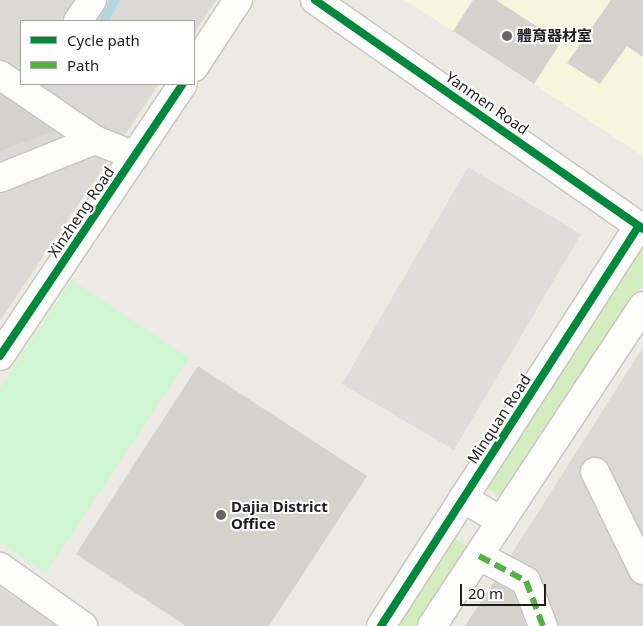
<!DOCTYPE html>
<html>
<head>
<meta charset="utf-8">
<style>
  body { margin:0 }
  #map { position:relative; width:643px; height:626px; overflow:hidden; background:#eceae4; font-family:"Noto Sans","Noto Sans TC",sans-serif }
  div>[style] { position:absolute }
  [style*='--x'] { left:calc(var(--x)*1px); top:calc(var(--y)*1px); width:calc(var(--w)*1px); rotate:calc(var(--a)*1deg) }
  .residential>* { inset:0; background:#dbd9d6 }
  .education>* { inset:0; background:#f5f6de }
  .grass>* { inset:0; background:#d4ecc0 }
  .park>* { inset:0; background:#d0f5d3 }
  .parking>* { inset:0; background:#dedddb }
  .stream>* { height:9px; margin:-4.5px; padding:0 4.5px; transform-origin:4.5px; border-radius:4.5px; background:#b5d4e2 }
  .building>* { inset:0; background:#d4d2cd }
  .roads { filter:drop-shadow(1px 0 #c4c4c1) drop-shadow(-1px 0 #c4c4c1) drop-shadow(0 1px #c4c4c1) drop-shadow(0 -1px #c4c4c1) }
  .minor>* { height:28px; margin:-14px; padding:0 14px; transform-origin:14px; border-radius:14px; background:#fcfcfb }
  .quiet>* { height:6px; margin-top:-3px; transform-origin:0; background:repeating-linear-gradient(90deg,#55b145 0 12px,transparent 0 18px) }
  .cycleway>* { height:8px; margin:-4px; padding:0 4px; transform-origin:4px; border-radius:4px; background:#00873e }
  .dots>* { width:14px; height:14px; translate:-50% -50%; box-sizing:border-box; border:2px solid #fff; border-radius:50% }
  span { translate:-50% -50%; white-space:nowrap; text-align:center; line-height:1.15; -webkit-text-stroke:4px #fff; paint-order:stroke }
  .poi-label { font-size:15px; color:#1d1d1d; font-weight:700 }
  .left { translate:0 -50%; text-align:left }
  .street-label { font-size:15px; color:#1d1d1d }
  .legend { position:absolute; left:20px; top:20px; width:175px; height:65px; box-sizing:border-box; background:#fff; border:1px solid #a5a5a5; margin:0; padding:6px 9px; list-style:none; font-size:15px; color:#1d1d1d }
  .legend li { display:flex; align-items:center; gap:10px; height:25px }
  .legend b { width:25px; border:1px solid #a5a5a5 }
  .scale { position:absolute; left:460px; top:584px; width:86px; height:22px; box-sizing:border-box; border:2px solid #1d1d1d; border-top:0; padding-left:6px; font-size:15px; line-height:18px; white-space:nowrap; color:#1d1d1d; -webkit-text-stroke:4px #fff; paint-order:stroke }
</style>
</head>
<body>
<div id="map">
  <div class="residential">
    <div style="clip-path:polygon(0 0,216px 0,194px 33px,194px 21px,21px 21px,21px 84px,159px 84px,0 321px)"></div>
    <div style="clip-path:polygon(643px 347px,643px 626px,466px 626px)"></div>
    <div style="clip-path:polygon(0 587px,58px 626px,0 626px)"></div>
  </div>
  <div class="education">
    <div style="clip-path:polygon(404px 0,643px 0,643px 156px,416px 7px)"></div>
  </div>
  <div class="grass">
    <div style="clip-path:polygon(637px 242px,643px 246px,643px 285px,503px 499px,479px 483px)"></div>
    <div style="clip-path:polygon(448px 534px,472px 550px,422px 626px,388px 626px)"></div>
  </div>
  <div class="park">
    <div style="clip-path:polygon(72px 280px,189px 358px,46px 573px,0 542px,0 388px)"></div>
  </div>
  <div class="parking">
    <div style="clip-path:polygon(468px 167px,581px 234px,454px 450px,342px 384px)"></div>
  </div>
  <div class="stream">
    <div style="--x:103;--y:21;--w:24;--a:-62"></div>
  </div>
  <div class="building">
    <div style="clip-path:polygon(473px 0,496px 0,561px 42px,534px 84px,453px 31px)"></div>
    <div style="clip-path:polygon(611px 0,643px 0,643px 57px,627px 46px,600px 84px,567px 63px)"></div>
    <div style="clip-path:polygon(0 94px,54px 131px,0 151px)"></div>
    <div style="clip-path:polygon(198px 366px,367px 476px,269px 626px,186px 626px,76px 554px)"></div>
    <div style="clip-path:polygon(494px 582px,513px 592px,526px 626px,465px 626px)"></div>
  </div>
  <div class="roads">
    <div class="minor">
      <div style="--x:315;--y:0;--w:400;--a:34.9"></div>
      <div style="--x:78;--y:21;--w:25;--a:-56"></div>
      <div style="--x:194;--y:67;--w:80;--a:-56.7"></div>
      <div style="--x:0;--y:75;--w:115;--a:34.4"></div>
      <div style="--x:0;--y:178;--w:102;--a:-21.8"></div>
      <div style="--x:95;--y:140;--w:43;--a:21.8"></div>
      <div style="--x:0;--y:356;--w:328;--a:-56.1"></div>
      <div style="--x:595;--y:472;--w:109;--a:63.9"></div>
      <div style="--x:463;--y:498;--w:44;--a:31.2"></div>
      <div style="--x:479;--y:556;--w:53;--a:28"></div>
      <div style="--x:526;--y:581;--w:48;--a:69.3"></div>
      <div style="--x:0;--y:567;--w:102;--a:35.4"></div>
      <div style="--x:381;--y:626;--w:476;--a:-57.2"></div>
      <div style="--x:432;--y:626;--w:383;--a:-56.6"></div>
    </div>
  </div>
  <div class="quiet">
    <div style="--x:479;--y:556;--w:53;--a:28"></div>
    <div style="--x:526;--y:581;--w:48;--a:69.3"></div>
  </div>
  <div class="cycleway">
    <div style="--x:315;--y:0;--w:400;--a:34.9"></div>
    <div style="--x:0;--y:356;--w:328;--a:-56.1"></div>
    <div style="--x:381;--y:626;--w:476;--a:-57.2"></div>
  </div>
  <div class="dots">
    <div style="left:507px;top:36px;background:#656563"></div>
    <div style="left:221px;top:515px;background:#656563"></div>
  </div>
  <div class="poi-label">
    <span class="left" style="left:517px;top:36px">體育器材室</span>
    <span class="left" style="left:231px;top:515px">Dajia District<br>Office</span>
  </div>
  <div class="street-label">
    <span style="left:487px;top:103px;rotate:35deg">Yanmen Road</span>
    <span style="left:81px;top:212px;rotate:-56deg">Xinzheng Road</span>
    <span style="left:499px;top:419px;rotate:-57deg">Minquan Road</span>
  </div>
  <ul class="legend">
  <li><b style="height:6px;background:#00873e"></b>Cycle path</li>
  <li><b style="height:6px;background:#55b145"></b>Path</li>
  </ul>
  <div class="scale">20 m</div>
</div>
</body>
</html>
